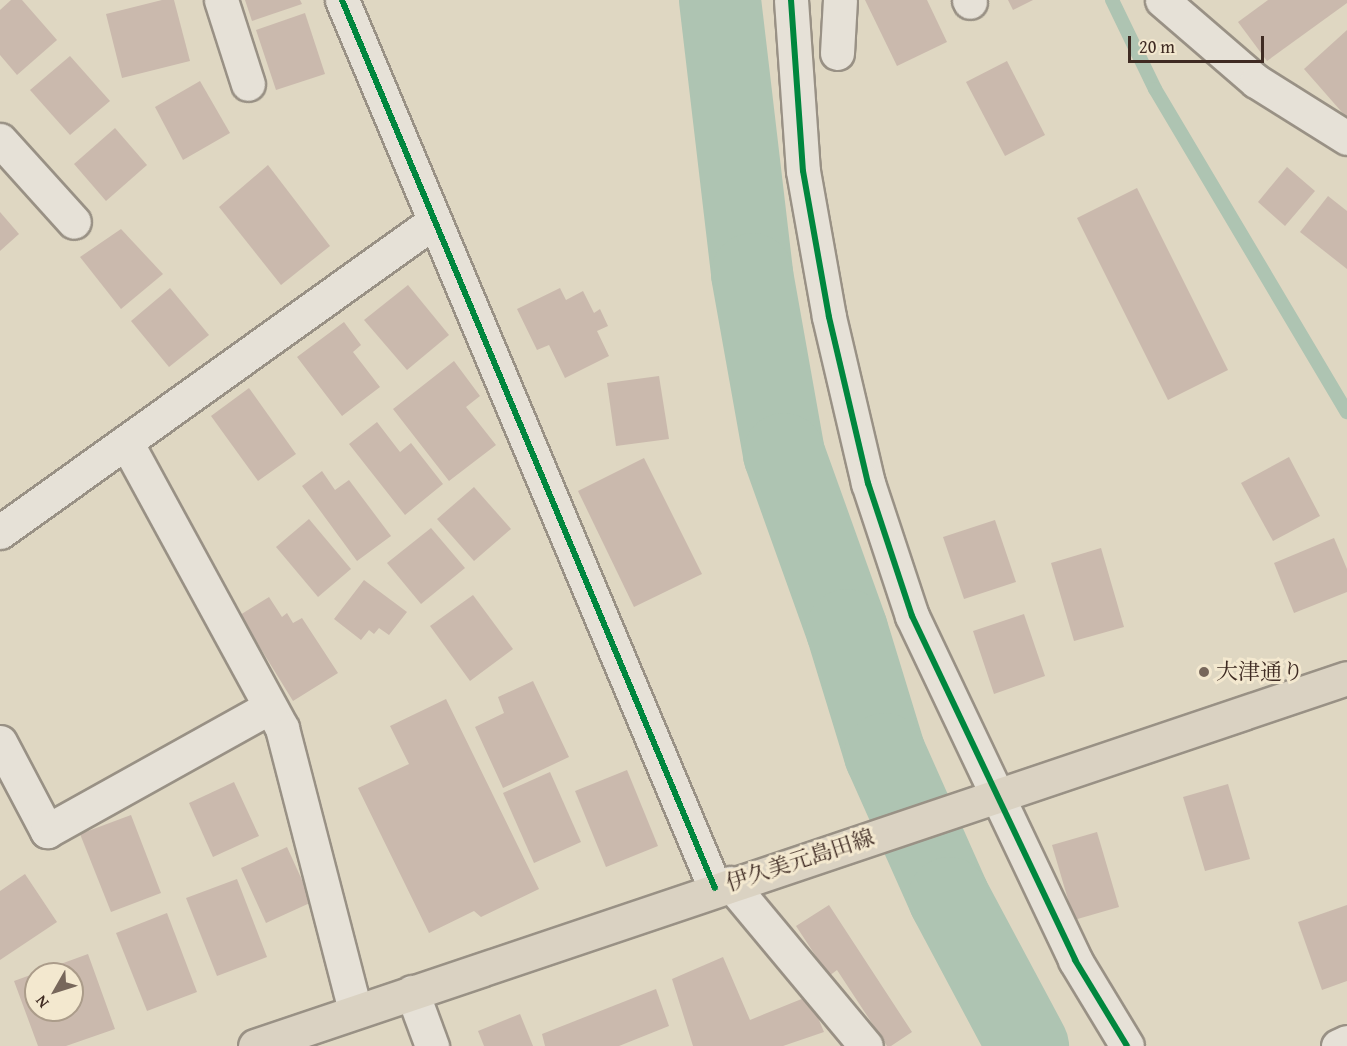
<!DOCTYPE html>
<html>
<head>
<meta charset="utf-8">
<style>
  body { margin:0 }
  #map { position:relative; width:1347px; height:1046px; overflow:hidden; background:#dfd7c2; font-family:"Gentium Book Plus","Noto Serif JP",serif }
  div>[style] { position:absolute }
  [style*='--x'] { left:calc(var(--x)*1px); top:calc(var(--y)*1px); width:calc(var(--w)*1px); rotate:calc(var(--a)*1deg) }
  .stream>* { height:14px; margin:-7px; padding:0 7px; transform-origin:7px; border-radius:7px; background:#aec4b2 }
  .river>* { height:82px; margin:-41px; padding:0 41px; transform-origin:41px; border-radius:41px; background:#aec4b2 }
  .building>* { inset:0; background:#cab9ad }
  .roads { filter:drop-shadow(2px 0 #999185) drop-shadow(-2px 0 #999185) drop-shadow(0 2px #999185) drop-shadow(0 -2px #999185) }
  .minor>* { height:33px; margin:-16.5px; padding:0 16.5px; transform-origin:16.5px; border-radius:16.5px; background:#e6e1d7 }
  .major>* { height:33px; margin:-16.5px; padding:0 16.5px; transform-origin:16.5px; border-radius:16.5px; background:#dad2c2 }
  .cycleway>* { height:6px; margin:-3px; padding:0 3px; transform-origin:3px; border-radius:3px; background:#00873e }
  .dots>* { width:16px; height:16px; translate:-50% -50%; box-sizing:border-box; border:3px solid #f3e8cf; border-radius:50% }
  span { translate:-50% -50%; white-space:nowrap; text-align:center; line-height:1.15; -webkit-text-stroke:6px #f3e8cf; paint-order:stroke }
  .poi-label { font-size:22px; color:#3f2b23 }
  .left { translate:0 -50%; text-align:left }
  .street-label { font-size:22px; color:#3f2b23 }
  .north { position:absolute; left:24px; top:962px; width:60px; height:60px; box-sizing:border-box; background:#f3e8cf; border:2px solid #ab9c8a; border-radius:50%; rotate:231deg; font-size:16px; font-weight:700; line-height:24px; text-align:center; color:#3f2b23 }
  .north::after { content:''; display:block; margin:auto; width:21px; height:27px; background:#77675b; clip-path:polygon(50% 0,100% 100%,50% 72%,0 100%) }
  .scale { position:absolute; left:1128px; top:36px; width:136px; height:27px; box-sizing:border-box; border:3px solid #3f2b23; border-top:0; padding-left:8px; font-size:18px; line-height:21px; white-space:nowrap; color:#3f2b23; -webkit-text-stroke:4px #f3e8cf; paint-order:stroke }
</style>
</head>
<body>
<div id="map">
  <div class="stream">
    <div style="--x:1112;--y:0;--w:99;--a:64.2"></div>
    <div style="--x:1155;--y:89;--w:376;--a:59.3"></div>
  </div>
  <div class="river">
    <div style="--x:720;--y:0;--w:276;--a:83.3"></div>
    <div style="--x:752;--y:274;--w:183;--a:79.9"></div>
    <div style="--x:784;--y:454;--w:187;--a:70.3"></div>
    <div style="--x:847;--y:630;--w:130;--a:73"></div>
    <div style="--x:885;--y:754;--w:158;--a:66"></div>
    <div style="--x:949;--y:898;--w:168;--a:61.9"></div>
  </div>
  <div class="building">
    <div style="clip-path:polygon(11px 0,22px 0,57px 40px,17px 75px,0 55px,0 10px)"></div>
    <div style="clip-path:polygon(162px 0,174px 0,190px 61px,122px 78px,106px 14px)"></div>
    <div style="clip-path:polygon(245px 0,300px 0,302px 4px,252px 21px)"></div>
    <div style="clip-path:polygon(865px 0,927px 0,947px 42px,897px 66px)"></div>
    <div style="clip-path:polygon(1008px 0,1033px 0,1013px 10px)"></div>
    <div style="clip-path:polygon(1268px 0,1347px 0,1347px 3px,1267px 61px,1238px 22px)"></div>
    <div style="clip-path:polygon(305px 13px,325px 74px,276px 90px,256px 30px)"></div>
    <div style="clip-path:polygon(1347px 30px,1347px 118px,1304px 69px)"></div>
    <div style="clip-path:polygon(70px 56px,110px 101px,70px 135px,30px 90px)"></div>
    <div style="clip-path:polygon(1007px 61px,1045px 135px,1005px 156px,966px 82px)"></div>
    <div style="clip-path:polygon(200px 81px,230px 133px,183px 160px,155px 107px)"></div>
    <div style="clip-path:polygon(115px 128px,147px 165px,106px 201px,74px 164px)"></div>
    <div style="clip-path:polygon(268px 165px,330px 246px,281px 285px,219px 207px)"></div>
    <div style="clip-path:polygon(1287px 167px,1315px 191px,1285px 226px,1258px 202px)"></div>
    <div style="clip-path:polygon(1137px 188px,1228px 370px,1168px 400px,1077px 218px)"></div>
    <div style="clip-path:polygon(1328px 196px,1347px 211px,1347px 269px,1300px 232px)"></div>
    <div style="clip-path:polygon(0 212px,19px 234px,0 251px)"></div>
    <div style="clip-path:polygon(121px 229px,163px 274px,121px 309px,80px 257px)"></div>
    <div style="clip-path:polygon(408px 285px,449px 335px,407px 370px,364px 320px)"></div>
    <div style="clip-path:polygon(170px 288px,209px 335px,169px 367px,131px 321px)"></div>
    <div style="clip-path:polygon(560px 288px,566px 300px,583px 291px,594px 313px,600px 309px,608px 326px,597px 331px,609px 356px,565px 378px,549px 345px,537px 350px,517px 309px)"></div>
    <div style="clip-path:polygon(344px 322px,361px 345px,353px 352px,380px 387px,342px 416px,297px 357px)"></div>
    <div style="clip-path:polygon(454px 361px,480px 396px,466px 407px,496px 445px,449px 481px,393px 409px)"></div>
    <div style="clip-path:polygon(659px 376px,669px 439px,616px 446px,607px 383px)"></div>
    <div style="clip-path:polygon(249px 388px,296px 454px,258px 481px,211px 416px)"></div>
    <div style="clip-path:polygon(377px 422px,400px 452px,411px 443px,443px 484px,405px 515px,349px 444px)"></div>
    <div style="clip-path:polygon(1289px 457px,1320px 516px,1273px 541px,1241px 483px)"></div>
    <div style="clip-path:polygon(644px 458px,702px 574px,634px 607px,578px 491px)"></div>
    <div style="clip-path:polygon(322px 471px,335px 490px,349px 480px,391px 536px,357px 561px,302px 486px)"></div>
    <div style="clip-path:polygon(474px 487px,511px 529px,474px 561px,437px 519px)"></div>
    <div style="clip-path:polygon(309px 519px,351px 569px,318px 597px,276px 547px)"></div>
    <div style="clip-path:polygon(995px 520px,1016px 582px,964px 599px,943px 537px)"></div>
    <div style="clip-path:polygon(431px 528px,465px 568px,421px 604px,387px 563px)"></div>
    <div style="clip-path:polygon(1334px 538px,1347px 569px,1347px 592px,1294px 613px,1274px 563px)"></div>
    <div style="clip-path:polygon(1101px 548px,1124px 627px,1074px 641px,1051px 563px)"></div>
    <div style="clip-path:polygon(364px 580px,407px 612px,389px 635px,379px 628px,374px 634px,369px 630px,361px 640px,334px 619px)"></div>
    <div style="clip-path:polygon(473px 595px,513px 649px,470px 681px,430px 626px)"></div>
    <div style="clip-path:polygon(269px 597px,282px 617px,287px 613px,293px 623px,302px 618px,338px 673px,293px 701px,240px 615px)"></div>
    <div style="clip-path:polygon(1024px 614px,1045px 676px,994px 694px,973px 631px)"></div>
    <div style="clip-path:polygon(533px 681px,569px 757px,503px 788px,475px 727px,504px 713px,498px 697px)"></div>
    <div style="clip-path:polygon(446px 699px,539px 889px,481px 917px,474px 911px,429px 933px,358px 788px,409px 764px,390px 726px)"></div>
    <div style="clip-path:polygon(627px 770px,658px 846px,606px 867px,575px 791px)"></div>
    <div style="clip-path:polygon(550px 772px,581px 842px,534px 863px,503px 793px)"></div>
    <div style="clip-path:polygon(234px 782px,259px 836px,213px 857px,189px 803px)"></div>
    <div style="clip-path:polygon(1228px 784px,1250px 859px,1205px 871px,1183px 797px)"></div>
    <div style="clip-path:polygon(131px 815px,161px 893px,111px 912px,80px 834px)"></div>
    <div style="clip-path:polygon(1097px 832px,1119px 907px,1074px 920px,1052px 845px)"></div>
    <div style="clip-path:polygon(287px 847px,312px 902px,266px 923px,241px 868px)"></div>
    <div style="clip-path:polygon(25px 874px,57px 922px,0 960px,0 891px)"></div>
    <div style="clip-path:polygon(237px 879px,267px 957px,217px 976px,186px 898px)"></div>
    <div style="clip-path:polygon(829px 905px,912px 1032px,891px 1046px,887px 1046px,837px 970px,829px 976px,796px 926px)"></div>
    <div style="clip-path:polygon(1347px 905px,1347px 981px,1322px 990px,1298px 922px)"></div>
    <div style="clip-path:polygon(167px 913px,197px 992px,147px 1011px,116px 933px)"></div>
    <div style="clip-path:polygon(evenodd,88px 954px,115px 1029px,66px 1046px,38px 1046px,14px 981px,88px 954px,36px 974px,72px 974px,72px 1010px,36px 1010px,36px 974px)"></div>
    <div style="clip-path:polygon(723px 957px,750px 1020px,809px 996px,824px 1032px,783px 1046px,693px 1046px,672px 979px)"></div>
    <div style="clip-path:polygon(656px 989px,669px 1026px,619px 1046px,545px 1046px,542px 1034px)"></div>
    <div style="clip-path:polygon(520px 1014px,533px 1046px,484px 1046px,478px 1031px)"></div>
  </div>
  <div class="roads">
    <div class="minor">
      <div style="--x:221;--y:0;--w:88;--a:72.2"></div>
      <div style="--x:342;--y:0;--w:963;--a:67.22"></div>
      <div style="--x:791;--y:0;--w:171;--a:86"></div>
      <div style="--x:803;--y:171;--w:148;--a:79.9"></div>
      <div style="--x:829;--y:317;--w:171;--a:76.8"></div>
      <div style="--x:868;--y:483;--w:140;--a:71.7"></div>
      <div style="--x:912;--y:616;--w:381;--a:64.6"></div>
      <div style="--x:1075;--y:960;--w:100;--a:58.8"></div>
      <div style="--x:969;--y:0;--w:2;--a:63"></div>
      <div style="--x:1162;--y:0;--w:124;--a:40.8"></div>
      <div style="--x:1256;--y:81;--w:107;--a:32.1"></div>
      <div style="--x:837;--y:53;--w:53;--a:-86.8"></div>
      <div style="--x:0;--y:140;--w:110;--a:47.9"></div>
      <div style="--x:126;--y:442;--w:326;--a:61.4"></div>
      <div style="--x:282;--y:728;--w:292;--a:75.5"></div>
      <div style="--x:0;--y:532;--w:533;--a:-35.6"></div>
      <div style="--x:0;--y:742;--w:101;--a:62.2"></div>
      <div style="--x:47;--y:831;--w:255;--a:-29.1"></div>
      <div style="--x:730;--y:883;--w:212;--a:50.2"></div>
      <div style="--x:412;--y:992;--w:58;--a:69.7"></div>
      <div style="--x:1338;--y:1046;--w:10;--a:-24"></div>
    </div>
    <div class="major">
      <div style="--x:255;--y:1046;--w:1152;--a:-18.62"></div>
    </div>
  </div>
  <div class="cycleway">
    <div style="--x:342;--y:0;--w:963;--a:67.22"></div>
    <div style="--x:791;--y:0;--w:171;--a:86"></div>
    <div style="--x:803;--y:171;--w:148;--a:79.9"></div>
    <div style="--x:829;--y:317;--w:171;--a:76.8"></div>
    <div style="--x:868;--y:483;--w:140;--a:71.7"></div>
    <div style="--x:912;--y:616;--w:381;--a:64.6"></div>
    <div style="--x:1075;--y:960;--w:100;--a:58.8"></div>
  </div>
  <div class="dots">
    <div style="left:1204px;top:672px;background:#77675b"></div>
  </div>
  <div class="poi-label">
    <span class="left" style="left:1216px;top:672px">大津通り</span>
  </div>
  <div class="street-label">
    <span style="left:800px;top:860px;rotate:-18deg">伊久美元島田線</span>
  </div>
  <div class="north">N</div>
  <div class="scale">20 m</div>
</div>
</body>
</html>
